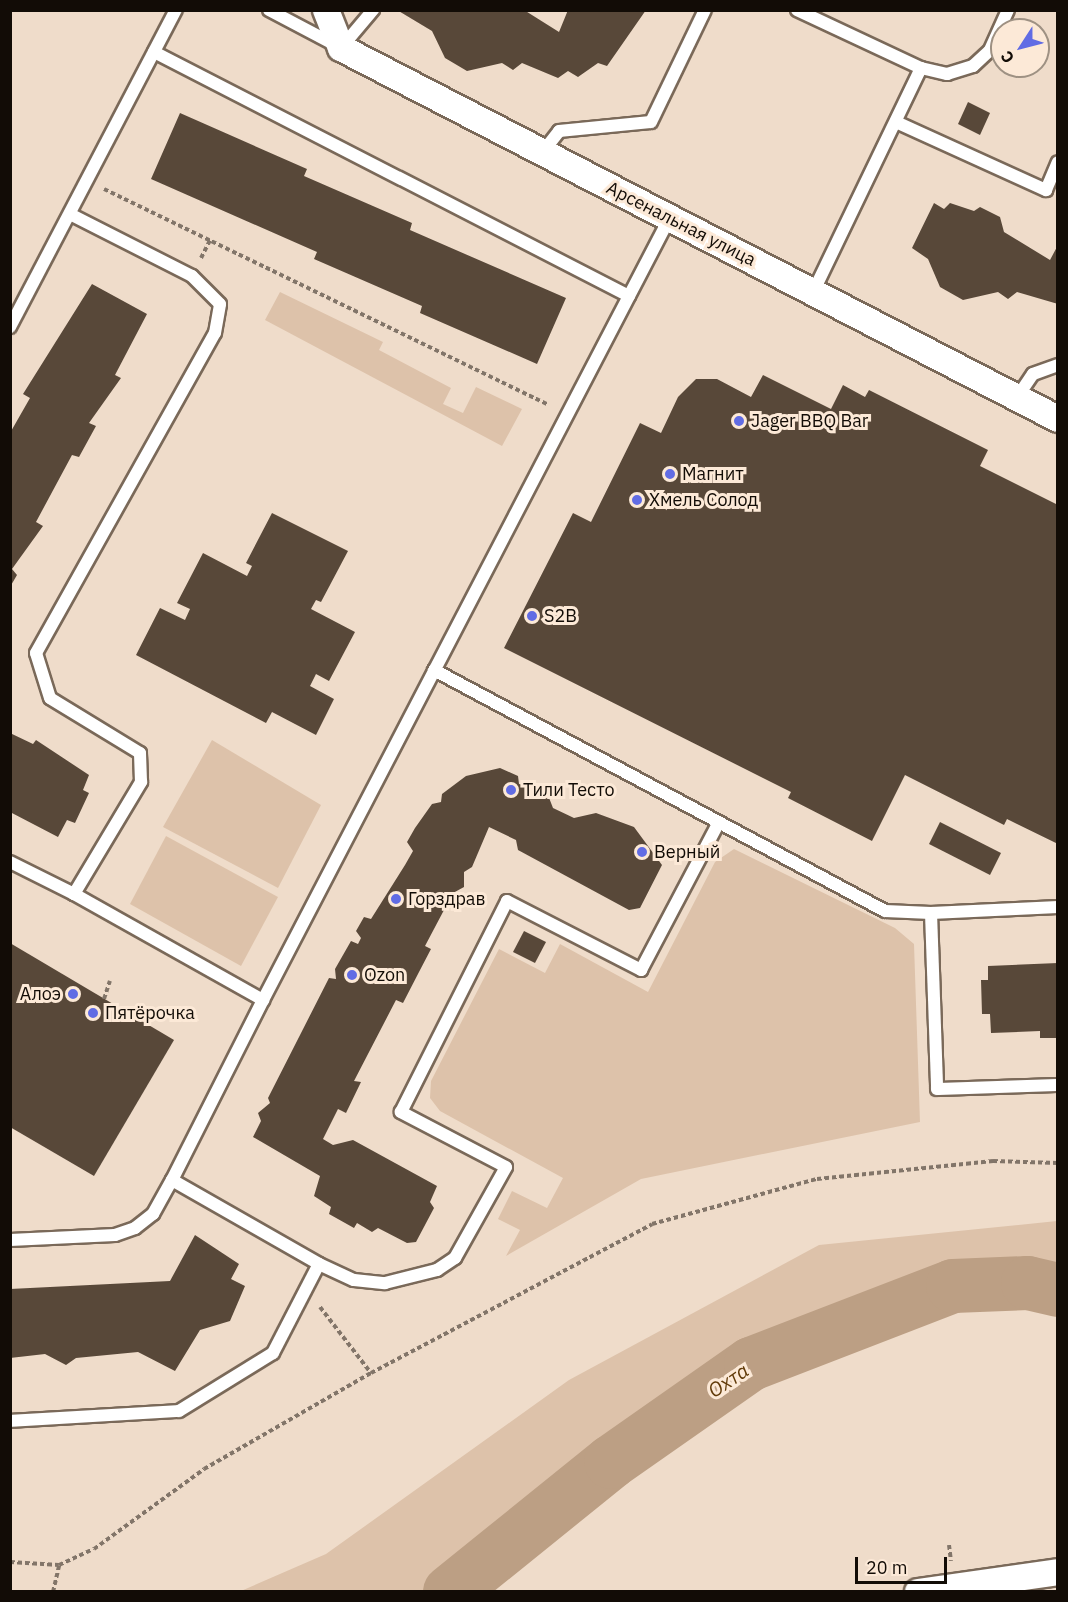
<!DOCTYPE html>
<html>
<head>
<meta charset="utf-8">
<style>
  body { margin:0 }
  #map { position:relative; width:1068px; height:1602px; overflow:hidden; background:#efdcca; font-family:"IBM Plex Sans",sans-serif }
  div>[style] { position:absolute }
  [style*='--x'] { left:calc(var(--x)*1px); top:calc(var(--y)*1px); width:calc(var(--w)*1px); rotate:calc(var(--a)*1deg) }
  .green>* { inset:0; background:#ddc2aa }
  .river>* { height:54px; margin:-27px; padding:0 27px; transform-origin:27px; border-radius:27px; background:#bc9f84 }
  .building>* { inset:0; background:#584839 }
  .path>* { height:4px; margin-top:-2px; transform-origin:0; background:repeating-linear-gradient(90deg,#827569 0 4.5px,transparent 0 7.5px) }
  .roads { filter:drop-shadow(2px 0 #7a6959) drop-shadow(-2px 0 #7a6959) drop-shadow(0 2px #7a6959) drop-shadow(0 -2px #7a6959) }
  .lane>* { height:12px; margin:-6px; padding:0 6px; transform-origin:6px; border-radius:6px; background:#fff }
  .street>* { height:26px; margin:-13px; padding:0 13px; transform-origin:13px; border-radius:13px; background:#fff }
  .dots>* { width:16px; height:16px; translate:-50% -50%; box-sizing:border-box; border:3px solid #fce9d7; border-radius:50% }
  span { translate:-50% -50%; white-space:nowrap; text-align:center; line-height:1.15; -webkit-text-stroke:6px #fce9d7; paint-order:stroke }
  .street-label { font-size:18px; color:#120c06 }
  .poi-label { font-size:18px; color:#120c06 }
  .left { translate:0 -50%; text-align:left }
  .right { translate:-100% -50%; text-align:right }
  .water-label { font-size:20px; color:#613a08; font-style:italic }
  .frame { position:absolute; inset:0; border:12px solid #120c06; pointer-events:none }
  .north { position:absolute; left:990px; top:18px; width:60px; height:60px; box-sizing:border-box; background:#fce9d7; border:2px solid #9e9183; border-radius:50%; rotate:234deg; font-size:16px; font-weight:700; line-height:24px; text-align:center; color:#120c06 }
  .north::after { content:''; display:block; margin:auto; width:21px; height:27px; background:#616ce4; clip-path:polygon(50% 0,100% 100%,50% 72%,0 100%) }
  .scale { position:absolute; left:855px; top:1557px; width:92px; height:27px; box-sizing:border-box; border:3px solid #120c06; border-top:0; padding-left:8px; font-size:18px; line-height:21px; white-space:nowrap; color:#120c06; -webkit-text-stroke:4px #fce9d7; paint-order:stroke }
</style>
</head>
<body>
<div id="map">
  <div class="green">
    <div style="clip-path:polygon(280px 292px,383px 342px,379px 350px,451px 388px,443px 404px,463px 413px,476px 387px,522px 409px,502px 446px,265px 320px)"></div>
    <div style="clip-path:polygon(212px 740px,321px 805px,278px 888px,163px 827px)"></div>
    <div style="clip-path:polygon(166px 836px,278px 897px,241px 966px,130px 904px)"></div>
    <div style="clip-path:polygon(734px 849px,895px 928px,914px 944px,920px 1122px,641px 1179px,506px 1256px,520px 1230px,498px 1219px,512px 1191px,547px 1208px,563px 1178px,440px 1111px,430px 1098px,431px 1081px,499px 949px,545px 973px,560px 944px,648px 992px,715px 862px)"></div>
    <div style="clip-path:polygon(1057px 1221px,1057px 1273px,956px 1279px,745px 1352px,579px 1475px,436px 1591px,241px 1591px,326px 1554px,569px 1380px,819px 1245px)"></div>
  </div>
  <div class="river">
    <div style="--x:450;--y:1592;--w:207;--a:-38.9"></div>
    <div style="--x:611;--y:1462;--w:171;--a:-35"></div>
    <div style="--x:751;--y:1364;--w:217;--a:-21.1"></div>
    <div style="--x:953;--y:1286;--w:75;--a:-2.3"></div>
    <div style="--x:1028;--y:1283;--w:31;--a:13"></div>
  </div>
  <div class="building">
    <div style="clip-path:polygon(397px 10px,524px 10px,559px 32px,568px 10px,646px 10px,607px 66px,598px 63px,578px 77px,568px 71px,558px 78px,522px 63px,513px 70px,502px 63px,467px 71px,445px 58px,432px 31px)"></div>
    <div style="clip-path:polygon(968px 102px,990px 113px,980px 135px,958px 124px)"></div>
    <div style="clip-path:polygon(180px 113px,307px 169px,304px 176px,412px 223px,410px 230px,566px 298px,537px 364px,420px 313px,422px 306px,314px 259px,317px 252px,151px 179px)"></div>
    <div style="clip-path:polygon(934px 203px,944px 209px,950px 203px,974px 211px,980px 207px,1000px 217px,1004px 232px,1050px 260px,1058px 245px,1058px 304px,1017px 292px,1008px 299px,998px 292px,963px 300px,940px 287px,928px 259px,912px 248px)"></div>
    <div style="clip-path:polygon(92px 284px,147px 314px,115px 375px,121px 378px,89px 423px,96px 426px,79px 457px,72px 455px,36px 522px,43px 526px,12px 569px,17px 575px,10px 587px,10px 433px,30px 398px,23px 394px)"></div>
    <div style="clip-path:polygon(763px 375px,831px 409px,843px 385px,865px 397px,869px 390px,988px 450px,980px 466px,1058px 505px,1058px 844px,1007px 819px,1004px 825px,905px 775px,872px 841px,788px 798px,791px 792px,504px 648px,573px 513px,591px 522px,640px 423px,661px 433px,678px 397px,696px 379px,717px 379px,751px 397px)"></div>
    <div style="clip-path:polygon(272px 513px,348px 551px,321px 602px,316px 600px,311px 609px,355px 632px,329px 681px,316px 674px,310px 686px,334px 699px,316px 735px,272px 712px,266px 723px,136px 655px,160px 608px,185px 620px,190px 609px,177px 603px,203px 553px,247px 576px,252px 566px,246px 563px)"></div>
    <div style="clip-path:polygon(10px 733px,33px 744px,36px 740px,89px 775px,83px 790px,89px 793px,75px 823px,67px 820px,58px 837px,10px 812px)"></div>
    <div style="clip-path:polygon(500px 768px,518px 776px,519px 784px,546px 790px,553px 808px,574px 818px,596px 813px,634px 827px,662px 865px,640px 908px,629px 910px,518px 850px,516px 840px,489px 827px,472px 867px,464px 872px,464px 887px,453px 893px,425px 946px,431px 949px,419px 972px,403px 1003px,396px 1000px,354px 1081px,361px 1082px,346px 1113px,338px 1109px,323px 1139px,333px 1145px,353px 1140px,437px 1186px,430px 1202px,434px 1208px,416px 1242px,407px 1243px,378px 1228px,372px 1232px,357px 1223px,354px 1228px,329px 1214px,331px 1207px,314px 1196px,320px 1176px,253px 1137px,261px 1121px,258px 1113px,270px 1103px,268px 1098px,329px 978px,336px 979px,335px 969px,351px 941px,358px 944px,361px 938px,356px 931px,364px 917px,371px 919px,405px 865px,413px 851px,407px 842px,415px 828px,432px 804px,441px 802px,442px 794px,466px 776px)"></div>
    <div style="clip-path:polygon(940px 822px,1001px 853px,990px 875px,929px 844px)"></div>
    <div style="clip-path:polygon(524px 931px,546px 942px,535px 963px,513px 952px)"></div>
    <div style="clip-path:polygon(10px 943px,174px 1040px,94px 1176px,10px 1127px)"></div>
    <div style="clip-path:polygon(1058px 963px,1058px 1038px,1040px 1038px,1040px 1031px,991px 1033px,990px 1014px,982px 1014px,981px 980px,988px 980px,988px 966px)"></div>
    <div style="clip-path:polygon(195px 1235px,239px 1264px,231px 1279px,245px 1286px,230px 1321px,200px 1330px,175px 1371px,138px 1352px,76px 1358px,66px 1365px,45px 1354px,10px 1358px,10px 1289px,170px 1281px)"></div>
  </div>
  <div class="path">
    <div style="--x:104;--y:189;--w:494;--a:25.9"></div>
    <div style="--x:201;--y:258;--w:20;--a:-63"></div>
    <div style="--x:104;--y:999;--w:19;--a:-72"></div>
    <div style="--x:320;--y:1307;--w:83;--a:52.3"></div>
    <div style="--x:949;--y:1545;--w:16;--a:83"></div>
    <div style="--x:10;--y:1562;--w:49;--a:3.5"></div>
    <div style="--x:59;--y:1565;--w:38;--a:-25"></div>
    <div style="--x:94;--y:1549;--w:136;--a:-36"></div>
    <div style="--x:204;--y:1469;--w:193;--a:-29.9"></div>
    <div style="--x:371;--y:1373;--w:318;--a:-27.9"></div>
    <div style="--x:652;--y:1224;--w:171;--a:-15.3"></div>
    <div style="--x:817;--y:1179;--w:177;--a:-5.8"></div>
    <div style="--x:993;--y:1161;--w:65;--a:1.8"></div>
    <div style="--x:53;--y:1592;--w:28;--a:-77"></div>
  </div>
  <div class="roads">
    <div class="lane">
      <div style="--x:269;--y:10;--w:81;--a:27.8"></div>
      <div style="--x:341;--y:48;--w:50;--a:-49.9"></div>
      <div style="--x:797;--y:10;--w:137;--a:25.1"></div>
      <div style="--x:921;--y:68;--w:249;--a:115.7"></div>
      <div style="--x:154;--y:52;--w:534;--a:27.19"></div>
      <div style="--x:921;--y:68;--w:27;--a:13"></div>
      <div style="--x:947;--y:74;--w:27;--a:-17"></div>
      <div style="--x:973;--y:66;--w:23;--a:-43"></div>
      <div style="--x:990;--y:50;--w:44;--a:-65.8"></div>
      <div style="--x:896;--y:122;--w:165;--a:24.4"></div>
      <div style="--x:1046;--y:190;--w:30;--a:-67"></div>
      <div style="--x:542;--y:153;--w:28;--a:-52"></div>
      <div style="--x:559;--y:131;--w:92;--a:-5.6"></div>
      <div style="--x:651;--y:122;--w:124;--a:-64.3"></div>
      <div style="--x:10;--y:327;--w:358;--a:-62.4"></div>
      <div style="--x:1016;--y:399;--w:30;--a:-56"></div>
      <div style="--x:1033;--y:374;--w:27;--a:-20"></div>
      <div style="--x:434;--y:670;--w:511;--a:28.12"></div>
      <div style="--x:885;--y:911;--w:46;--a:2.5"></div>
      <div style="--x:10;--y:862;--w:72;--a:26.6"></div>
      <div style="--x:74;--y:894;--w:131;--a:-59.1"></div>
      <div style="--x:141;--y:782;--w:29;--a:-92"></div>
      <div style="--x:140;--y:753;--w:105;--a:-148.6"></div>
      <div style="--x:50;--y:698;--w:47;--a:-107.3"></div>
      <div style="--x:36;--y:653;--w:367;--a:-60.8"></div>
      <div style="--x:215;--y:333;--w:29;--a:-80"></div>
      <div style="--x:220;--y:304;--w:40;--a:-135"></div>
      <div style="--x:192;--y:276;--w:137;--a:-153.1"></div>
      <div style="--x:74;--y:894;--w:217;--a:29.3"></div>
      <div style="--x:263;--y:1000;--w:202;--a:116.8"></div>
      <div style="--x:172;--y:1180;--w:169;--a:29.7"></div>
      <div style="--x:319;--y:1264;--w:38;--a:25"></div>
      <div style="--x:354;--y:1280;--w:31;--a:6"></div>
      <div style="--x:385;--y:1283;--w:54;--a:-14"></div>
      <div style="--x:437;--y:1270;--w:22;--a:-34"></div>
      <div style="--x:455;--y:1258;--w:104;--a:-60.7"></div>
      <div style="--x:506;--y:1167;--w:119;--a:-152.4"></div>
      <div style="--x:401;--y:1112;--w:236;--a:-63.3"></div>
      <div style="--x:507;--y:901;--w:151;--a:27.2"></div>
      <div style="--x:641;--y:970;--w:167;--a:-62.2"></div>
      <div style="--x:1058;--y:907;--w:127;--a:177.3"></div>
      <div style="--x:931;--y:913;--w:176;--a:88"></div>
      <div style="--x:937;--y:1089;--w:121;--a:-1.9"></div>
      <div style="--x:263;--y:1000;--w:880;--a:-62.53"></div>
      <div style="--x:10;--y:1240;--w:105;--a:-2.7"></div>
      <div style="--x:115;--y:1235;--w:21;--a:-19"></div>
      <div style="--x:135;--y:1228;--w:23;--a:-38"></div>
      <div style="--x:153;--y:1214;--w:39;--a:-61"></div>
      <div style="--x:10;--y:1421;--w:169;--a:-3.4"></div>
      <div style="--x:179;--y:1411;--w:110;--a:-31.7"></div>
      <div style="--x:273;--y:1353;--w:100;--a:-62.7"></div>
    </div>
    <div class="street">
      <div style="--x:326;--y:10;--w:41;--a:68.5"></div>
      <div style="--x:341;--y:48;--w:807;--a:27.36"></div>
      <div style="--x:918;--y:1592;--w:141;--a:-8.1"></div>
    </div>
  </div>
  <div class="dots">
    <div style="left:739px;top:421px;background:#616ce4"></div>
    <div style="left:670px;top:474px;background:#616ce4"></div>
    <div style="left:637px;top:500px;background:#616ce4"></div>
    <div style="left:532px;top:616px;background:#616ce4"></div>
    <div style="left:511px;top:790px;background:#616ce4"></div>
    <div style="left:642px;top:852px;background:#616ce4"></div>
    <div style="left:396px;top:899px;background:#616ce4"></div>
    <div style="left:352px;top:975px;background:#616ce4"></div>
    <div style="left:73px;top:994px;background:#616ce4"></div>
    <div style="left:93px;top:1013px;background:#616ce4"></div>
  </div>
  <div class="street-label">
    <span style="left:681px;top:224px;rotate:27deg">Арсенальная улица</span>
  </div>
  <div class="poi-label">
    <span class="left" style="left:751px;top:421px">Jager BBQ Bar</span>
    <span class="left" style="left:682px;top:474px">Магнит</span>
    <span class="left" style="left:649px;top:500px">Хмель Солод</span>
    <span class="left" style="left:544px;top:616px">S2B</span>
    <span class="left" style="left:523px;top:790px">Тили Тесто</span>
    <span class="left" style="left:654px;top:852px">Верный</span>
    <span class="left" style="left:408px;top:899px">Горздрав</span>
    <span class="left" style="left:364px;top:975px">Ozon</span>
    <span class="right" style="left:61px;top:994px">Алоэ</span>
    <span class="left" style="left:105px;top:1013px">Пятёрочка</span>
  </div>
  <div class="water-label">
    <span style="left:728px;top:1380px;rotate:-34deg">Охта</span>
  </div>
  <div class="frame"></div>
  <div class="north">С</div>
  <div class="scale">20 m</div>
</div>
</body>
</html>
